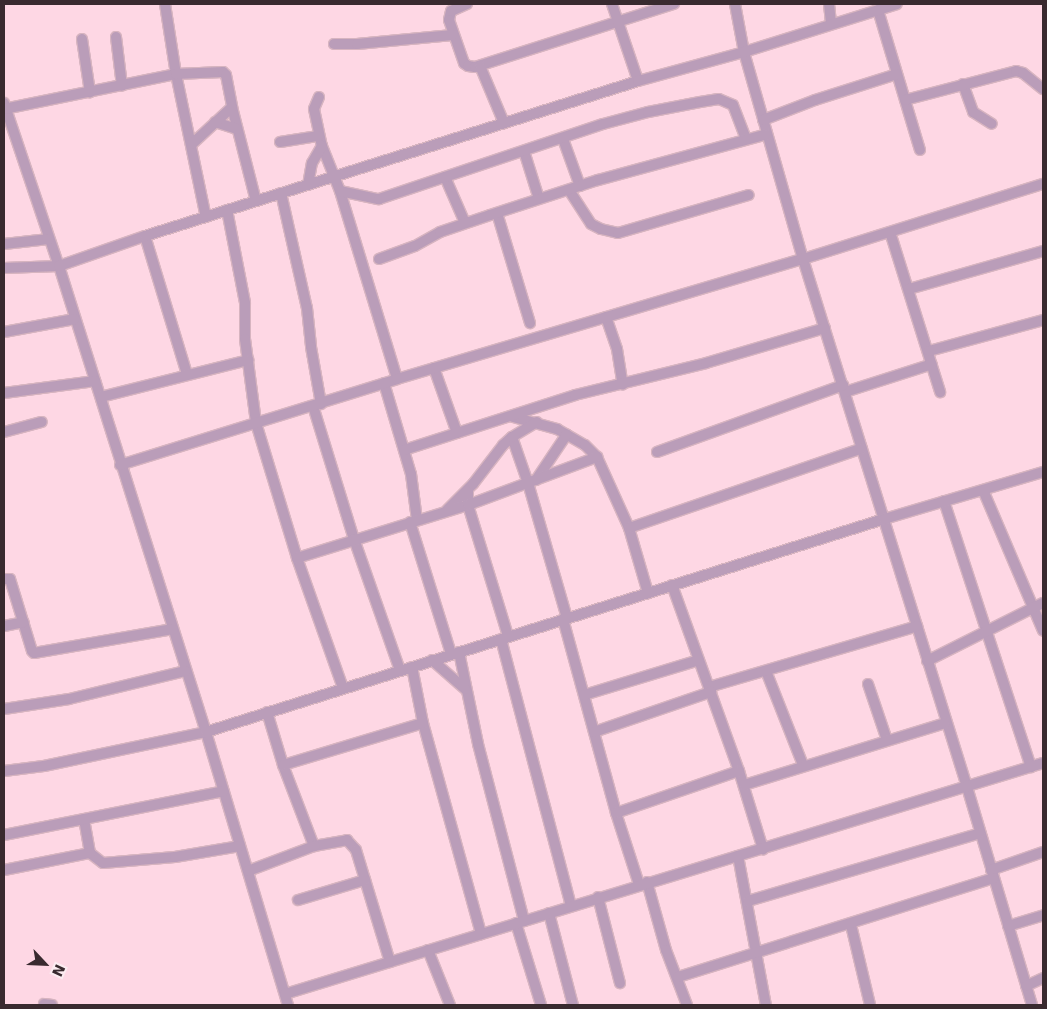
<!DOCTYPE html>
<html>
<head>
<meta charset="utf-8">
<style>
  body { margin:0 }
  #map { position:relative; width:1047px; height:1009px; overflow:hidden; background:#fed7e4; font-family:"DejaVu Sans",sans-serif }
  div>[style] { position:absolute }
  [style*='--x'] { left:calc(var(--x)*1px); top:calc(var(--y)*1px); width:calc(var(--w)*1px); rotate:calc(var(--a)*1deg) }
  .roads { filter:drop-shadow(1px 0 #d7b4c0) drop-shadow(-1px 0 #d7b4c0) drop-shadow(0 1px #d7b4c0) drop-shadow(0 -1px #d7b4c0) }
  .minor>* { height:10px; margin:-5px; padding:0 5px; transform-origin:5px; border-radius:5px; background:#ba9db9 }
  span { translate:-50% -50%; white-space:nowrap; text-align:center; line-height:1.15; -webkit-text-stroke:5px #fcecf1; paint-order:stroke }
  .frame { position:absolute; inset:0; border:5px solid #392a2f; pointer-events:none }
  .north { position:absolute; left:20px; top:939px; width:50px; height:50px; -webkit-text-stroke:4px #fcecf1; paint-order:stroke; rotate:115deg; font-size:14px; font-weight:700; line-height:20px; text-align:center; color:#392a2f }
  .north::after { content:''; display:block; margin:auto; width:18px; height:22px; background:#392a2f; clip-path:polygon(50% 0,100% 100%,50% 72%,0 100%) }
</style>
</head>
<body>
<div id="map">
  <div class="roads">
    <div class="minor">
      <div style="--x:165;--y:4;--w:71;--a:81.1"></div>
      <div style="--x:176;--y:74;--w:146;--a:78.2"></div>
      <div style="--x:467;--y:4;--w:17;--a:156"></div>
      <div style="--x:451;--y:11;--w:9;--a:103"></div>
      <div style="--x:449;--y:20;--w:46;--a:70.8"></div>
      <div style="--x:464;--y:63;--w:5;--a:37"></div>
      <div style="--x:468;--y:66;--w:7;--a:8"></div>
      <div style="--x:475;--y:67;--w:209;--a:-17.6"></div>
      <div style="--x:612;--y:4;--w:81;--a:71.3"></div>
      <div style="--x:735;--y:4;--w:49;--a:79.4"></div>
      <div style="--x:744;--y:52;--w:215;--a:74.1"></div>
      <div style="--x:803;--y:259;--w:553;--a:72.74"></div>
      <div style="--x:967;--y:787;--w:227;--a:73.4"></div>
      <div style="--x:829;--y:4;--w:20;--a:84"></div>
      <div style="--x:878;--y:10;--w:146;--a:73.3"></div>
      <div style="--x:116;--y:37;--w:49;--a:83"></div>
      <div style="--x:82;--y:39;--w:54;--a:81.4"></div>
      <div style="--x:334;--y:44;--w:23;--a:0"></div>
      <div style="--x:357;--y:44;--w:96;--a:-5.4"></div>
      <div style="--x:480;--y:66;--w:62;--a:67.2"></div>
      <div style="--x:963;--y:84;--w:30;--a:70"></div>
      <div style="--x:973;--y:112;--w:22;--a:32"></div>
      <div style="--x:319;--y:97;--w:13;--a:113"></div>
      <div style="--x:314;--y:109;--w:38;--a:78"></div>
      <div style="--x:322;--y:146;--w:48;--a:68.2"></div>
      <div style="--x:340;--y:191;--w:196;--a:73.1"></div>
      <div style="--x:905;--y:100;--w:115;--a:-14.6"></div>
      <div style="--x:1016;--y:71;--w:7;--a:16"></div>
      <div style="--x:1023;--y:73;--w:26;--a:39"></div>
      <div style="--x:4;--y:103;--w:172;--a:71.4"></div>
      <div style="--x:59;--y:266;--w:489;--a:72.5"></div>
      <div style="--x:206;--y:732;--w:285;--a:73.3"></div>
      <div style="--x:4;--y:109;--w:176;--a:-11.5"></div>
      <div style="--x:176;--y:74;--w:47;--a:-2.4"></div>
      <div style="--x:223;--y:72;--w:4;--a:45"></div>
      <div style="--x:226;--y:75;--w:33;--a:79"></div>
      <div style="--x:232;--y:107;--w:97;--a:75.7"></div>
      <div style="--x:763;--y:120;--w:56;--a:-21"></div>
      <div style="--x:815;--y:100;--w:86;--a:-17.6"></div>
      <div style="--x:215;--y:122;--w:23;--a:18"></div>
      <div style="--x:563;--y:139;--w:50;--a:70.1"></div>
      <div style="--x:280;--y:142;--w:39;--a:-9"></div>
      <div style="--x:192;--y:144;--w:54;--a:-42.8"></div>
      <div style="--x:524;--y:151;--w:50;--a:72.6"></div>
      <div style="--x:445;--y:177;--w:50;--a:66.5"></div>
      <div style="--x:308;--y:185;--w:22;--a:-80"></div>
      <div style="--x:312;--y:163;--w:20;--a:-60"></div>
      <div style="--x:569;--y:190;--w:40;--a:57.1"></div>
      <div style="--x:591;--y:224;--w:11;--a:27"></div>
      <div style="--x:601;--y:229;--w:17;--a:13"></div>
      <div style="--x:618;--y:233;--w:136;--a:-16.2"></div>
      <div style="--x:340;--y:191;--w:40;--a:12"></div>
      <div style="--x:379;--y:199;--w:236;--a:-18.5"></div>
      <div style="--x:603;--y:124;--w:47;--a:-14.9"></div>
      <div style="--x:648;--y:112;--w:53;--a:-10.9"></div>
      <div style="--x:700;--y:102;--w:19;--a:-9"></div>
      <div style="--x:719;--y:99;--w:15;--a:23"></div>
      <div style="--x:733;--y:105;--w:36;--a:69"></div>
      <div style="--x:281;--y:193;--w:118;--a:77.3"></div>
      <div style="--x:307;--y:308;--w:39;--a:84"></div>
      <div style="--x:311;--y:347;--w:58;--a:80"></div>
      <div style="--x:227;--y:210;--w:95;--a:79"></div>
      <div style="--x:245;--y:303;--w:36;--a:90"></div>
      <div style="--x:245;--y:339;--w:85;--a:82.5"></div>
      <div style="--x:256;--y:423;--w:141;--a:73.1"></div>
      <div style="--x:297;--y:558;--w:138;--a:70.5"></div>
      <div style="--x:497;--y:213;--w:115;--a:73.3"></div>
      <div style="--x:890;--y:232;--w:168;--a:72.6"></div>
      <div style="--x:145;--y:236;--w:144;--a:73.1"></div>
      <div style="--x:4;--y:244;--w:45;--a:-6.3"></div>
      <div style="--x:379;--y:259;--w:38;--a:-20"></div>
      <div style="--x:415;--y:246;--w:29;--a:-29"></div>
      <div style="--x:440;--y:232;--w:53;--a:-18.8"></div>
      <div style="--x:490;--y:215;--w:114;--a:-18"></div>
      <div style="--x:598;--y:180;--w:175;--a:-15.2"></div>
      <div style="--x:4;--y:268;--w:55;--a:-2.1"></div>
      <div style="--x:59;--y:266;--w:91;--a:-19.2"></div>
      <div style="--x:145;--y:236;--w:517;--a:-17.45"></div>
      <div style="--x:638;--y:81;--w:110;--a:-15.3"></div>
      <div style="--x:744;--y:52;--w:160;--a:-17.4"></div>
      <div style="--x:909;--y:289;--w:139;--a:-15.8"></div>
      <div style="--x:606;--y:317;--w:34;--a:71"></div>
      <div style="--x:617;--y:349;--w:36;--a:81"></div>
      <div style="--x:4;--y:332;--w:72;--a:-10.4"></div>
      <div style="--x:929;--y:351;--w:118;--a:-15.2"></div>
      <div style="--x:434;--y:368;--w:69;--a:70.5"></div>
      <div style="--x:384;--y:383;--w:95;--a:73.5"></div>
      <div style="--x:411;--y:474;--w:46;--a:82.6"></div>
      <div style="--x:845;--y:392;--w:91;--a:-17.8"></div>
      <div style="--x:4;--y:393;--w:92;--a:-7.5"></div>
      <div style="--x:101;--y:397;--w:152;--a:-14.1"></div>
      <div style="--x:313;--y:406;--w:139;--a:72.9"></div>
      <div style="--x:354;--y:539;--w:139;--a:70.7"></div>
      <div style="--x:513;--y:417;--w:46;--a:15.3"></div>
      <div style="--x:557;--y:429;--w:32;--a:30"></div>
      <div style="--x:585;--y:445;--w:17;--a:45"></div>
      <div style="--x:597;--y:457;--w:78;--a:65.7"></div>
      <div style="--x:629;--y:528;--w:68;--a:73.7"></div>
      <div style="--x:4;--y:432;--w:39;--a:-15"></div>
      <div style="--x:512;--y:437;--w:49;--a:70.8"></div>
      <div style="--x:528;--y:483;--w:141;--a:73.9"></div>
      <div style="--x:404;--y:450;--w:180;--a:-17.8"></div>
      <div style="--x:575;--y:395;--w:135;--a:-13.7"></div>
      <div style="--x:706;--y:363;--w:124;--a:-16.4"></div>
      <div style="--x:657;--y:452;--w:198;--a:-19.8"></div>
      <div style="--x:120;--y:465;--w:290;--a:-17.2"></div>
      <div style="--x:397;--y:379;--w:423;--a:-16.5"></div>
      <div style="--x:803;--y:259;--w:251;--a:-17.4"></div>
      <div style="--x:536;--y:480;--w:55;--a:-56"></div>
      <div style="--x:468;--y:490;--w:15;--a:90"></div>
      <div style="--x:468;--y:505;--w:137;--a:73"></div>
      <div style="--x:983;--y:490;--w:153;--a:66.9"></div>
      <div style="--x:944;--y:501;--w:280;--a:71.9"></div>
      <div style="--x:447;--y:510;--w:37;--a:-45"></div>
      <div style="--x:473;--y:484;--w:49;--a:-52.4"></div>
      <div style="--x:503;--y:445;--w:12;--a:-42"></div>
      <div style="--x:512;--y:437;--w:29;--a:-31"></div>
      <div style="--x:410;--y:522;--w:138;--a:72.7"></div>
      <div style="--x:629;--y:528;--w:246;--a:-18.9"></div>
      <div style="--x:297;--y:558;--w:179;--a:-17.2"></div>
      <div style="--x:468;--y:505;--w:138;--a:-20.4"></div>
      <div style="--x:4;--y:579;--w:6;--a:0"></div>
      <div style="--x:10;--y:579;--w:75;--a:73"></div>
      <div style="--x:32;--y:651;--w:3;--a:45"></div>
      <div style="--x:34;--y:653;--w:141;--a:-9.8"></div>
      <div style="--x:672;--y:585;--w:198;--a:70.2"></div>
      <div style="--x:739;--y:771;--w:82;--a:72.9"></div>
      <div style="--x:563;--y:619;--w:201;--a:74.7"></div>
      <div style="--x:616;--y:813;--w:75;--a:72.1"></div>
      <div style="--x:4;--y:626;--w:20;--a:-11"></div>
      <div style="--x:501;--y:639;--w:276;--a:75.3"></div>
      <div style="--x:459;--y:652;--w:94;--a:78.3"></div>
      <div style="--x:478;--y:744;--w:183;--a:75.4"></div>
      <div style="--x:432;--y:660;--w:44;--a:41.3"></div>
      <div style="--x:927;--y:661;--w:130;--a:-26.6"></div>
      <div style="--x:412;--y:667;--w:57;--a:78.9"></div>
      <div style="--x:423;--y:723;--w:219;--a:74.6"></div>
      <div style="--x:766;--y:671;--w:101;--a:68.5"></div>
      <div style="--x:868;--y:684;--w:59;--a:71.3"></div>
      <div style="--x:709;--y:687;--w:217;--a:-16.3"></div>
      <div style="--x:584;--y:695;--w:120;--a:-16.9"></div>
      <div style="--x:4;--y:709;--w:66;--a:-8.7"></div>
      <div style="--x:69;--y:699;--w:120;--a:-13.5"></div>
      <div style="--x:267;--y:712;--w:55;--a:73.2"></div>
      <div style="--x:283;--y:765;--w:87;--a:69.1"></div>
      <div style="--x:314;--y:846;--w:34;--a:-10"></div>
      <div style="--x:347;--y:840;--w:13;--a:48"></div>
      <div style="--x:356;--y:850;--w:117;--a:73.1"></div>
      <div style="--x:594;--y:732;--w:124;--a:-18.9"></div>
      <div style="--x:283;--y:765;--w:146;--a:-16.7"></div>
      <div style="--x:4;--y:771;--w:40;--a:-7.1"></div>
      <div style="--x:44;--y:766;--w:166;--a:-11.9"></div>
      <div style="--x:206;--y:732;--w:711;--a:-17.44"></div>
      <div style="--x:884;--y:519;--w:166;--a:-16.5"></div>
      <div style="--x:744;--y:785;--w:210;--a:-17.1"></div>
      <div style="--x:616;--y:813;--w:130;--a:-18.9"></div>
      <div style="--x:84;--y:819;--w:35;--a:80"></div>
      <div style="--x:90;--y:853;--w:16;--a:38"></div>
      <div style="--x:103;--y:863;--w:72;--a:-4.8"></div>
      <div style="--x:175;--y:857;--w:66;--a:-9.6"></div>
      <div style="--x:4;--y:835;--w:224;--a:-11.3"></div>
      <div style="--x:738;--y:856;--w:152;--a:79.4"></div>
      <div style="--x:4;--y:870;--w:88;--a:-11.2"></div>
      <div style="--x:991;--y:870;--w:55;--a:-19.1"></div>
      <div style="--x:248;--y:871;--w:71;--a:-20.7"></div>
      <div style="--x:647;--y:882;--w:71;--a:74.4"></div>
      <div style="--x:666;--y:950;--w:59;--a:69.1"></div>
      <div style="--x:598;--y:897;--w:89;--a:75.7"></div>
      <div style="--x:298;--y:900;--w:70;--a:-16.6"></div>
      <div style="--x:748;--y:901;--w:242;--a:-16.3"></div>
      <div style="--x:549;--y:913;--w:95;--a:75.4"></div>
      <div style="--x:516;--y:923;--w:86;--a:73"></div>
      <div style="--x:851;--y:925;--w:82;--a:76.6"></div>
      <div style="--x:1008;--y:926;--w:37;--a:-17"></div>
      <div style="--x:428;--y:950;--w:59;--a:68.2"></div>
      <div style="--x:678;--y:977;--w:331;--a:-17.4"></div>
      <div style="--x:1026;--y:986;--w:19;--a:-25"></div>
      <div style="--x:285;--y:994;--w:792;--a:-16.95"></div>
      <div style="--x:44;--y:1004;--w:8;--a:7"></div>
    </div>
  </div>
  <div class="frame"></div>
  <div class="north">N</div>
</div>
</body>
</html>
